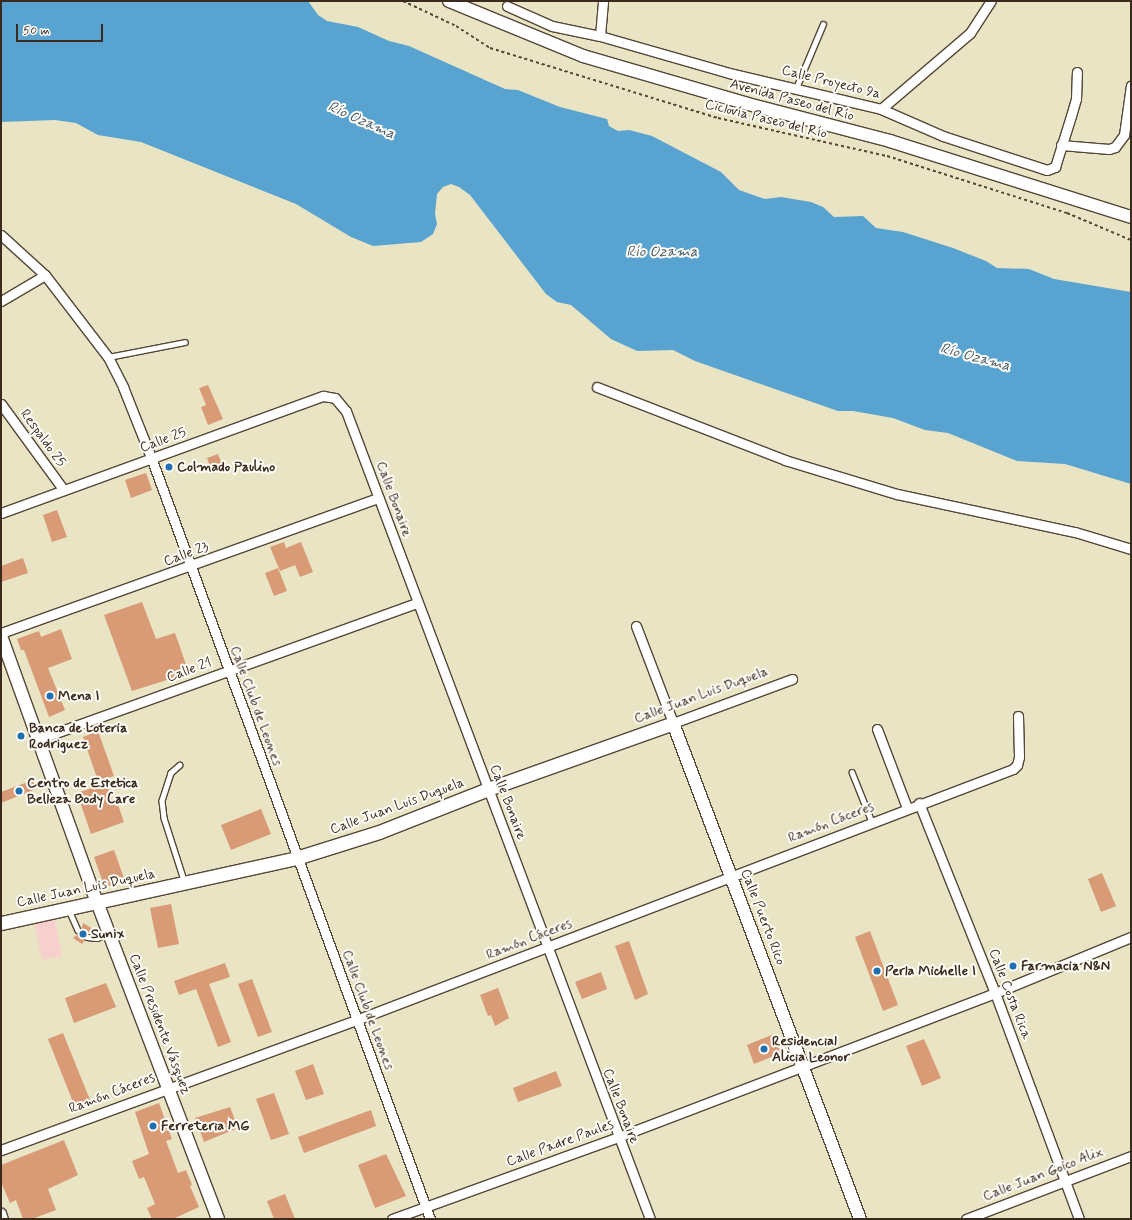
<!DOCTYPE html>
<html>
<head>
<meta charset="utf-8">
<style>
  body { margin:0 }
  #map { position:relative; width:1132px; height:1220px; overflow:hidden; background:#e9e4c4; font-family:Mynerve,sans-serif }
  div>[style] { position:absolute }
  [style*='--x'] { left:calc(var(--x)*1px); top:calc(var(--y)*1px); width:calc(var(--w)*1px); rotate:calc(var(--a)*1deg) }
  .built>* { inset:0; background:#f7d0ce }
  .water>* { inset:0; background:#58a3d0 }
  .building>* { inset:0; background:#d99a76 }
  .path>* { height:2px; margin-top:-1px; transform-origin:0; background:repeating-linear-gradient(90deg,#554637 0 3px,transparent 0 6px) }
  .roads { filter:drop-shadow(1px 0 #554637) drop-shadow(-1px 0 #554637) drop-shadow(0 1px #554637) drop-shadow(0 -1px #554637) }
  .service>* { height:4.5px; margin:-2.25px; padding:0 2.25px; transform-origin:2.25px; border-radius:2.25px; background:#fff }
  .minor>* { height:9px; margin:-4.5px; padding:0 4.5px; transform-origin:4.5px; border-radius:4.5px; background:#fff }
  .tertiary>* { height:12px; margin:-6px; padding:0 6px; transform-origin:6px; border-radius:6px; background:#fff }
  .secondary>* { height:13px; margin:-6.5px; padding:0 6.5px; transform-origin:6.5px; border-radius:6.5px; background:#fff }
  .dots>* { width:11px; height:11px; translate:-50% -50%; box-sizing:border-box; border:2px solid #fdfcf7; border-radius:50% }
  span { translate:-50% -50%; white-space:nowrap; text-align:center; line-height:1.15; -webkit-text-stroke:4px #fdfcf7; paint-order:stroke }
  .street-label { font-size:14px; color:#3b2a1e }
  .poi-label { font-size:14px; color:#3b2a1e; font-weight:700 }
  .left { translate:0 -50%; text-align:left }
  .water-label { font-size:15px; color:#475a65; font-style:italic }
  .frame { position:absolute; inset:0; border:2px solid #3b2a1e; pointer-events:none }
  .scale { position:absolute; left:16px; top:24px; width:87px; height:18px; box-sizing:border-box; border:2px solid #3b2a1e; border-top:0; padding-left:5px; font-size:12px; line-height:14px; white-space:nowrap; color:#3b2a1e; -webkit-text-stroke:3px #fdfcf7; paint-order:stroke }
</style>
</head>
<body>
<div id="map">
  <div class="built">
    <div style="clip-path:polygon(54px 917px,62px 956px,42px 960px,34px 921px)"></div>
  </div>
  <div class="water">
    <div style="clip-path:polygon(1px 1px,308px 1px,318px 15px,327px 21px,358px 27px,389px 41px,409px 46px,505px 89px,518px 90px,560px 107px,607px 119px,609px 126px,618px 131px,629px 130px,652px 136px,721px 172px,739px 190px,765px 199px,781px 197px,811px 202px,823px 207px,834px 217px,863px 216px,876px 228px,903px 232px,953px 248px,986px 261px,997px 268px,1029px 269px,1054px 279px,1131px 292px,1131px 484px,1065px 464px,1017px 461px,948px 433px,925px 430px,893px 418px,853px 411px,838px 411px,695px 361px,673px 350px,637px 351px,611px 339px,571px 305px,557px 302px,546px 294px,470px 195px,459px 187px,451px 184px,443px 187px,437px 194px,435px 214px,437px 224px,433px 234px,421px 242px,373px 246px,351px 237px,296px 204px,141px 142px,98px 135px,76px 123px,55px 120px,1px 122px)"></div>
  </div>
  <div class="building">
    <div style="clip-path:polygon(208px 385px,223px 419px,208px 425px,201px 407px,206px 405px,199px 388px)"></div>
    <div style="clip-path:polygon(218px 454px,224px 469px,213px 474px,207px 458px)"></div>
    <div style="clip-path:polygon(146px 473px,152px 490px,131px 498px,125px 480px)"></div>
    <div style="clip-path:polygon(57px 510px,67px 537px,52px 542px,43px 515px)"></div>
    <div style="clip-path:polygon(284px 542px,286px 548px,301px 542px,313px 572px,300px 577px,295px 565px,280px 571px,270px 547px)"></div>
    <div style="clip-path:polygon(23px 558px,28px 573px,1px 582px,1px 566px)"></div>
    <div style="clip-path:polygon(278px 568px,287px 591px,274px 596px,265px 573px)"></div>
    <div style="clip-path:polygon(142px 602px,156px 639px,175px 633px,189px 673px,132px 691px,104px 615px)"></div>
    <div style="clip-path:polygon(61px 629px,72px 659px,48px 668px,65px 710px,49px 717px,24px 650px,21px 650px,17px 639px,39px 631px,41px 637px)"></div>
    <div style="clip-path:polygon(98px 731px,114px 776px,98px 781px,83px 737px)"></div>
    <div style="clip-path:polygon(33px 780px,36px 789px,1px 803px,1px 792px)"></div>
    <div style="clip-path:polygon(106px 783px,115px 806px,118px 805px,124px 822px,91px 834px,77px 793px)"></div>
    <div style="clip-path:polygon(261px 809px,271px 834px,231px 850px,221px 825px)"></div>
    <div style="clip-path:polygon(114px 850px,125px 881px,110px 886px,102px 880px,94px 857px)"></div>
    <div style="clip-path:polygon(1102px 873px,1116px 906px,1101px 912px,1088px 879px)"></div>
    <div style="clip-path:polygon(171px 904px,179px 944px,158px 948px,150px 908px)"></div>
    <div style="clip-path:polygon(83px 923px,93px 929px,84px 935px,85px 940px,82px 944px,73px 938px,81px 932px)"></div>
    <div style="clip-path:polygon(870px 931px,898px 1005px,883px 1011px,855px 937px)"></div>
    <div style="clip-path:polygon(629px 941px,648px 994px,635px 1000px,615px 946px)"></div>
    <div style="clip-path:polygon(225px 963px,230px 977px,209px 984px,231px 1042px,218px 1047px,196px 989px,179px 995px,174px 981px)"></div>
    <div style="clip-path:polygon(601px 972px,607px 989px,582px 999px,575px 982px)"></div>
    <div style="clip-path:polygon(252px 979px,272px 1032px,258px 1037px,238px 984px)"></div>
    <div style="clip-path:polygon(106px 983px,116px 1007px,74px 1023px,65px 998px)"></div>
    <div style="clip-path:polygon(498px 988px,509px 1018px,495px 1026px,491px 1015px,488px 1016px,480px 995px)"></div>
    <div style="clip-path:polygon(63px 1033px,90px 1100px,75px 1107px,48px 1039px)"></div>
    <div style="clip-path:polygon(774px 1034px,781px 1053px,754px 1064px,747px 1045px)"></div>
    <div style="clip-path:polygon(924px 1039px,941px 1078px,922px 1086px,906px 1046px)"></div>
    <div style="clip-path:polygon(313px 1064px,324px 1094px,306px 1100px,295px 1071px)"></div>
    <div style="clip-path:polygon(556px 1071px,562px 1086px,518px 1102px,513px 1088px)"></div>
    <div style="clip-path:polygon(274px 1093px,289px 1134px,271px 1140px,256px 1099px)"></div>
    <div style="clip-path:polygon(159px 1103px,172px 1139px,166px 1141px,178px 1173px,186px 1170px,192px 1185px,190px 1186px,199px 1207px,173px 1219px,152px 1219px,147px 1208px,155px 1204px,144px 1177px,139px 1179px,132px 1161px,149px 1154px,135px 1112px)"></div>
    <div style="clip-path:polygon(230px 1107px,238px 1128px,204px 1142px,195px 1118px)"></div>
    <div style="clip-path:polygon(371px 1110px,376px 1126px,304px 1153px,298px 1137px)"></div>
    <div style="clip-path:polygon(64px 1140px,78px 1175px,48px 1189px,56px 1210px,32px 1219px,23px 1219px,16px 1200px,10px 1203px,1px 1182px,1px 1165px)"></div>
    <div style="clip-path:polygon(386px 1154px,406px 1196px,375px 1208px,358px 1165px)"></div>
    <div style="clip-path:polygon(285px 1194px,295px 1219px,274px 1219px,267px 1201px)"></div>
  </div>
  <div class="path">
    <div style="--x:403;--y:1;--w:59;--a:25.3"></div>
    <div style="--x:456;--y:26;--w:40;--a:32.9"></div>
    <div style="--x:490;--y:48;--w:239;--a:17.1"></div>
    <div style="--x:718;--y:118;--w:173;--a:12.7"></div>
    <div style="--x:887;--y:156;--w:189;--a:17.6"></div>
    <div style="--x:1067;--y:213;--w:69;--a:22.9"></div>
  </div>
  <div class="roads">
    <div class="service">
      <div style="--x:796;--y:88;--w:69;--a:-67.1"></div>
      <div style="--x:108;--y:357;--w:78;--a:-11"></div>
      <div style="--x:180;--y:765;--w:12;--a:138"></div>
      <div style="--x:171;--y:773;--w:29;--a:108"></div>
      <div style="--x:162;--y:801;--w:17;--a:83"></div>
      <div style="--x:164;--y:818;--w:65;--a:72.1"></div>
      <div style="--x:852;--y:772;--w:54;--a:68.2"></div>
      <div style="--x:69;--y:910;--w:22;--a:66"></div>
      <div style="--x:87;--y:937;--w:10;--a:6"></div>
      <div style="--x:97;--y:938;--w:12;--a:-24"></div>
    </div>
    <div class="minor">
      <div style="--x:507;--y:6;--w:49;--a:24"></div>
      <div style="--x:552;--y:26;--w:49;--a:11.8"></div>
      <div style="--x:600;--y:36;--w:134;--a:16"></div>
      <div style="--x:729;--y:73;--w:156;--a:13.3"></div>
      <div style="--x:881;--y:109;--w:68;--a:23.5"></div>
      <div style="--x:943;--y:136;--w:109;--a:18.1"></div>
      <div style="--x:1047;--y:170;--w:9;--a:-21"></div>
      <div style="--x:1055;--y:167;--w:53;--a:-72.6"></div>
      <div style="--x:1071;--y:116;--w:18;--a:-74"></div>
      <div style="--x:1076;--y:99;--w:27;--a:-88"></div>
      <div style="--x:600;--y:36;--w:35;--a:-85"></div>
      <div style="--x:881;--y:109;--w:117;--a:-40.5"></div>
      <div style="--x:970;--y:33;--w:38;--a:-57"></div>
      <div style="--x:1061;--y:145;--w:48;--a:4.8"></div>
      <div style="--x:1109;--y:149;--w:6;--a:-18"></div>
      <div style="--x:1115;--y:147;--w:15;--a:-53"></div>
      <div style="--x:1124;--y:135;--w:50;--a:-82"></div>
      <div style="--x:1;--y:235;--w:59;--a:42.3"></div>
      <div style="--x:45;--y:275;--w:103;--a:52.5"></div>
      <div style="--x:108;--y:357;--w:34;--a:63"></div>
      <div style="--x:123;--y:387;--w:79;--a:68.3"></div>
      <div style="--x:152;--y:460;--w:808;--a:69.88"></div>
      <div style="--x:1;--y:301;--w:51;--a:-30.6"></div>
      <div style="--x:597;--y:387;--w:202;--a:21.2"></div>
      <div style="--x:785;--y:460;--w:117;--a:16.9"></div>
      <div style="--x:897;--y:494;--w:182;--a:12.1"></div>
      <div style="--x:1075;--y:532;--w:59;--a:16.9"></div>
      <div style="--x:1;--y:404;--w:105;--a:53.9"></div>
      <div style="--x:1;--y:513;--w:343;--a:-20"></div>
      <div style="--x:323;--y:396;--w:12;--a:9"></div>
      <div style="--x:335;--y:398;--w:17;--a:50"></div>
      <div style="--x:346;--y:411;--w:863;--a:69.38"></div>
      <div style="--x:636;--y:626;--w:104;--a:69.1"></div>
      <div style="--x:673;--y:723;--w:127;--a:-20.3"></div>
      <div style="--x:1;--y:633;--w:401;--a:-19.7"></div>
      <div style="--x:877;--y:729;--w:85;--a:69.2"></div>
      <div style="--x:39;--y:739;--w:402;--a:-19.8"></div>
      <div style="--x:919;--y:803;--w:205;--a:68.2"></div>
      <div style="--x:995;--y:993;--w:241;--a:69.6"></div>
      <div style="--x:1;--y:1150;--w:378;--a:-20.1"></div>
      <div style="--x:356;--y:1020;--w:703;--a:-20.91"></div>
      <div style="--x:1013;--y:769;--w:6;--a:-45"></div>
      <div style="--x:1017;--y:765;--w:8;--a:-76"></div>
      <div style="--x:1019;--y:757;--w:41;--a:-91.4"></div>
      <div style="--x:1;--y:1213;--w:6;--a:72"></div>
      <div style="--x:392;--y:1219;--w:240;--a:-19.9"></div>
      <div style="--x:618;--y:1137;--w:404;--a:-20.9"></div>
      <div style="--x:995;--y:993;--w:147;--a:-22.4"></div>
      <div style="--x:966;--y:1219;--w:177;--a:-20.9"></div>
    </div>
    <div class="tertiary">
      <div style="--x:449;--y:1;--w:145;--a:22.3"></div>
      <div style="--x:583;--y:56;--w:172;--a:16.2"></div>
      <div style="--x:748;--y:104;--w:147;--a:14.6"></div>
      <div style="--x:890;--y:141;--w:253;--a:17.5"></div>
      <div style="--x:1;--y:636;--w:283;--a:70.2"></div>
      <div style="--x:97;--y:902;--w:339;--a:69.1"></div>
      <div style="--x:673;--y:723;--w:530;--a:69.34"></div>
    </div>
    <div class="secondary">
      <div style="--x:1;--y:923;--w:302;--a:-12.4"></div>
      <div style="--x:296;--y:858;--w:87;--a:-17.4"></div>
      <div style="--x:379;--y:832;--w:117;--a:-21.5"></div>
      <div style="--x:488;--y:789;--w:196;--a:-19.6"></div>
    </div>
  </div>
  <div class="dots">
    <div style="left:169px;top:467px;background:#1f6fb2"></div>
    <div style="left:50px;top:696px;background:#1f6fb2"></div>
    <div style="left:21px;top:736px;background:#1f6fb2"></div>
    <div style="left:19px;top:791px;background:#1f6fb2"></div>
    <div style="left:83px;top:934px;background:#1f6fb2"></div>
    <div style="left:1013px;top:966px;background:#1f6fb2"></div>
    <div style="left:877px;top:971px;background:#1f6fb2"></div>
    <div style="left:764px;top:1049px;background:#1f6fb2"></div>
    <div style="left:153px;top:1126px;background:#1f6fb2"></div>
  </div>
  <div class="street-label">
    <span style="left:831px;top:82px;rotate:14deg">Calle Proyecto 9a</span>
    <span style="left:792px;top:100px;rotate:15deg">Avenida Paseo del Río</span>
    <span style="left:766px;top:119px;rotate:14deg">Ciclovía Paseo del Río</span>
    <span style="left:43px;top:438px;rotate:54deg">Respaldo 25</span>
    <span style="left:163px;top:440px;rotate:-20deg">Calle 25</span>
    <span style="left:394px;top:499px;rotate:70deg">Calle Bonaire</span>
    <span style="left:186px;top:554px;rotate:-20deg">Calle 23</span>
    <span style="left:189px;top:670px;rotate:-20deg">Calle 21</span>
    <span style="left:701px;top:695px;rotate:-20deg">Calle Juan Luis Duquela</span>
    <span style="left:256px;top:706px;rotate:70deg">Calle Club de Leones</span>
    <span style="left:508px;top:802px;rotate:69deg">Calle Bonaire</span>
    <span style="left:397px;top:806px;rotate:-20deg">Calle Juan Luis Duquela</span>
    <span style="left:831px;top:822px;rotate:-21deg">Ramón Cáceres</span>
    <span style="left:86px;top:888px;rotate:-12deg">Calle Juan Luis Duquela</span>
    <span style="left:763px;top:917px;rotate:69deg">Calle Puerto Rico</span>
    <span style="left:529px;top:939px;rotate:-21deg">Ramón Cáceres</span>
    <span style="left:1010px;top:994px;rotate:69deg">Calle Costa Rica</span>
    <span style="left:368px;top:1010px;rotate:70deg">Calle Club de Leones</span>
    <span style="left:160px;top:1024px;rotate:69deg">Calle Presidente Vásquez</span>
    <span style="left:112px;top:1093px;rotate:-21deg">Ramón Cáceres</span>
    <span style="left:621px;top:1106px;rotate:69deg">Calle Bonaire</span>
    <span style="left:560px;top:1143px;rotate:-20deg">Calle Padre Paules</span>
    <span style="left:1043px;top:1174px;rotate:-21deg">Calle Juan Goico Alix</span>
  </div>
  <div class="poi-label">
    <span class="left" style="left:177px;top:467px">Colmado Paulino</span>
    <span class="left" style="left:58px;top:696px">Mena I</span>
    <span class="left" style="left:29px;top:736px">Banca de Loteria<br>Rodriguez</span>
    <span class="left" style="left:27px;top:791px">Centro de Estetica<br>Belleza Body Care</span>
    <span class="left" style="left:91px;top:934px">Sunix</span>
    <span class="left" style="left:1021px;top:966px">Farmacia N&amp;N</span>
    <span class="left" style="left:885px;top:971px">Perla Michelle I</span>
    <span class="left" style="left:772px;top:1049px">Residencial<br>Alicia Leonor</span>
    <span class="left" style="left:161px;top:1126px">Ferreteria MG</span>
  </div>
  <div class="water-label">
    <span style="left:361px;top:121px;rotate:24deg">Río Ozama</span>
    <span style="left:662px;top:253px">Río Ozama</span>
    <span style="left:975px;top:358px;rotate:15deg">Río Ozama</span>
  </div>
  <div class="frame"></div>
  <div class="scale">50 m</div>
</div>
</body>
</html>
